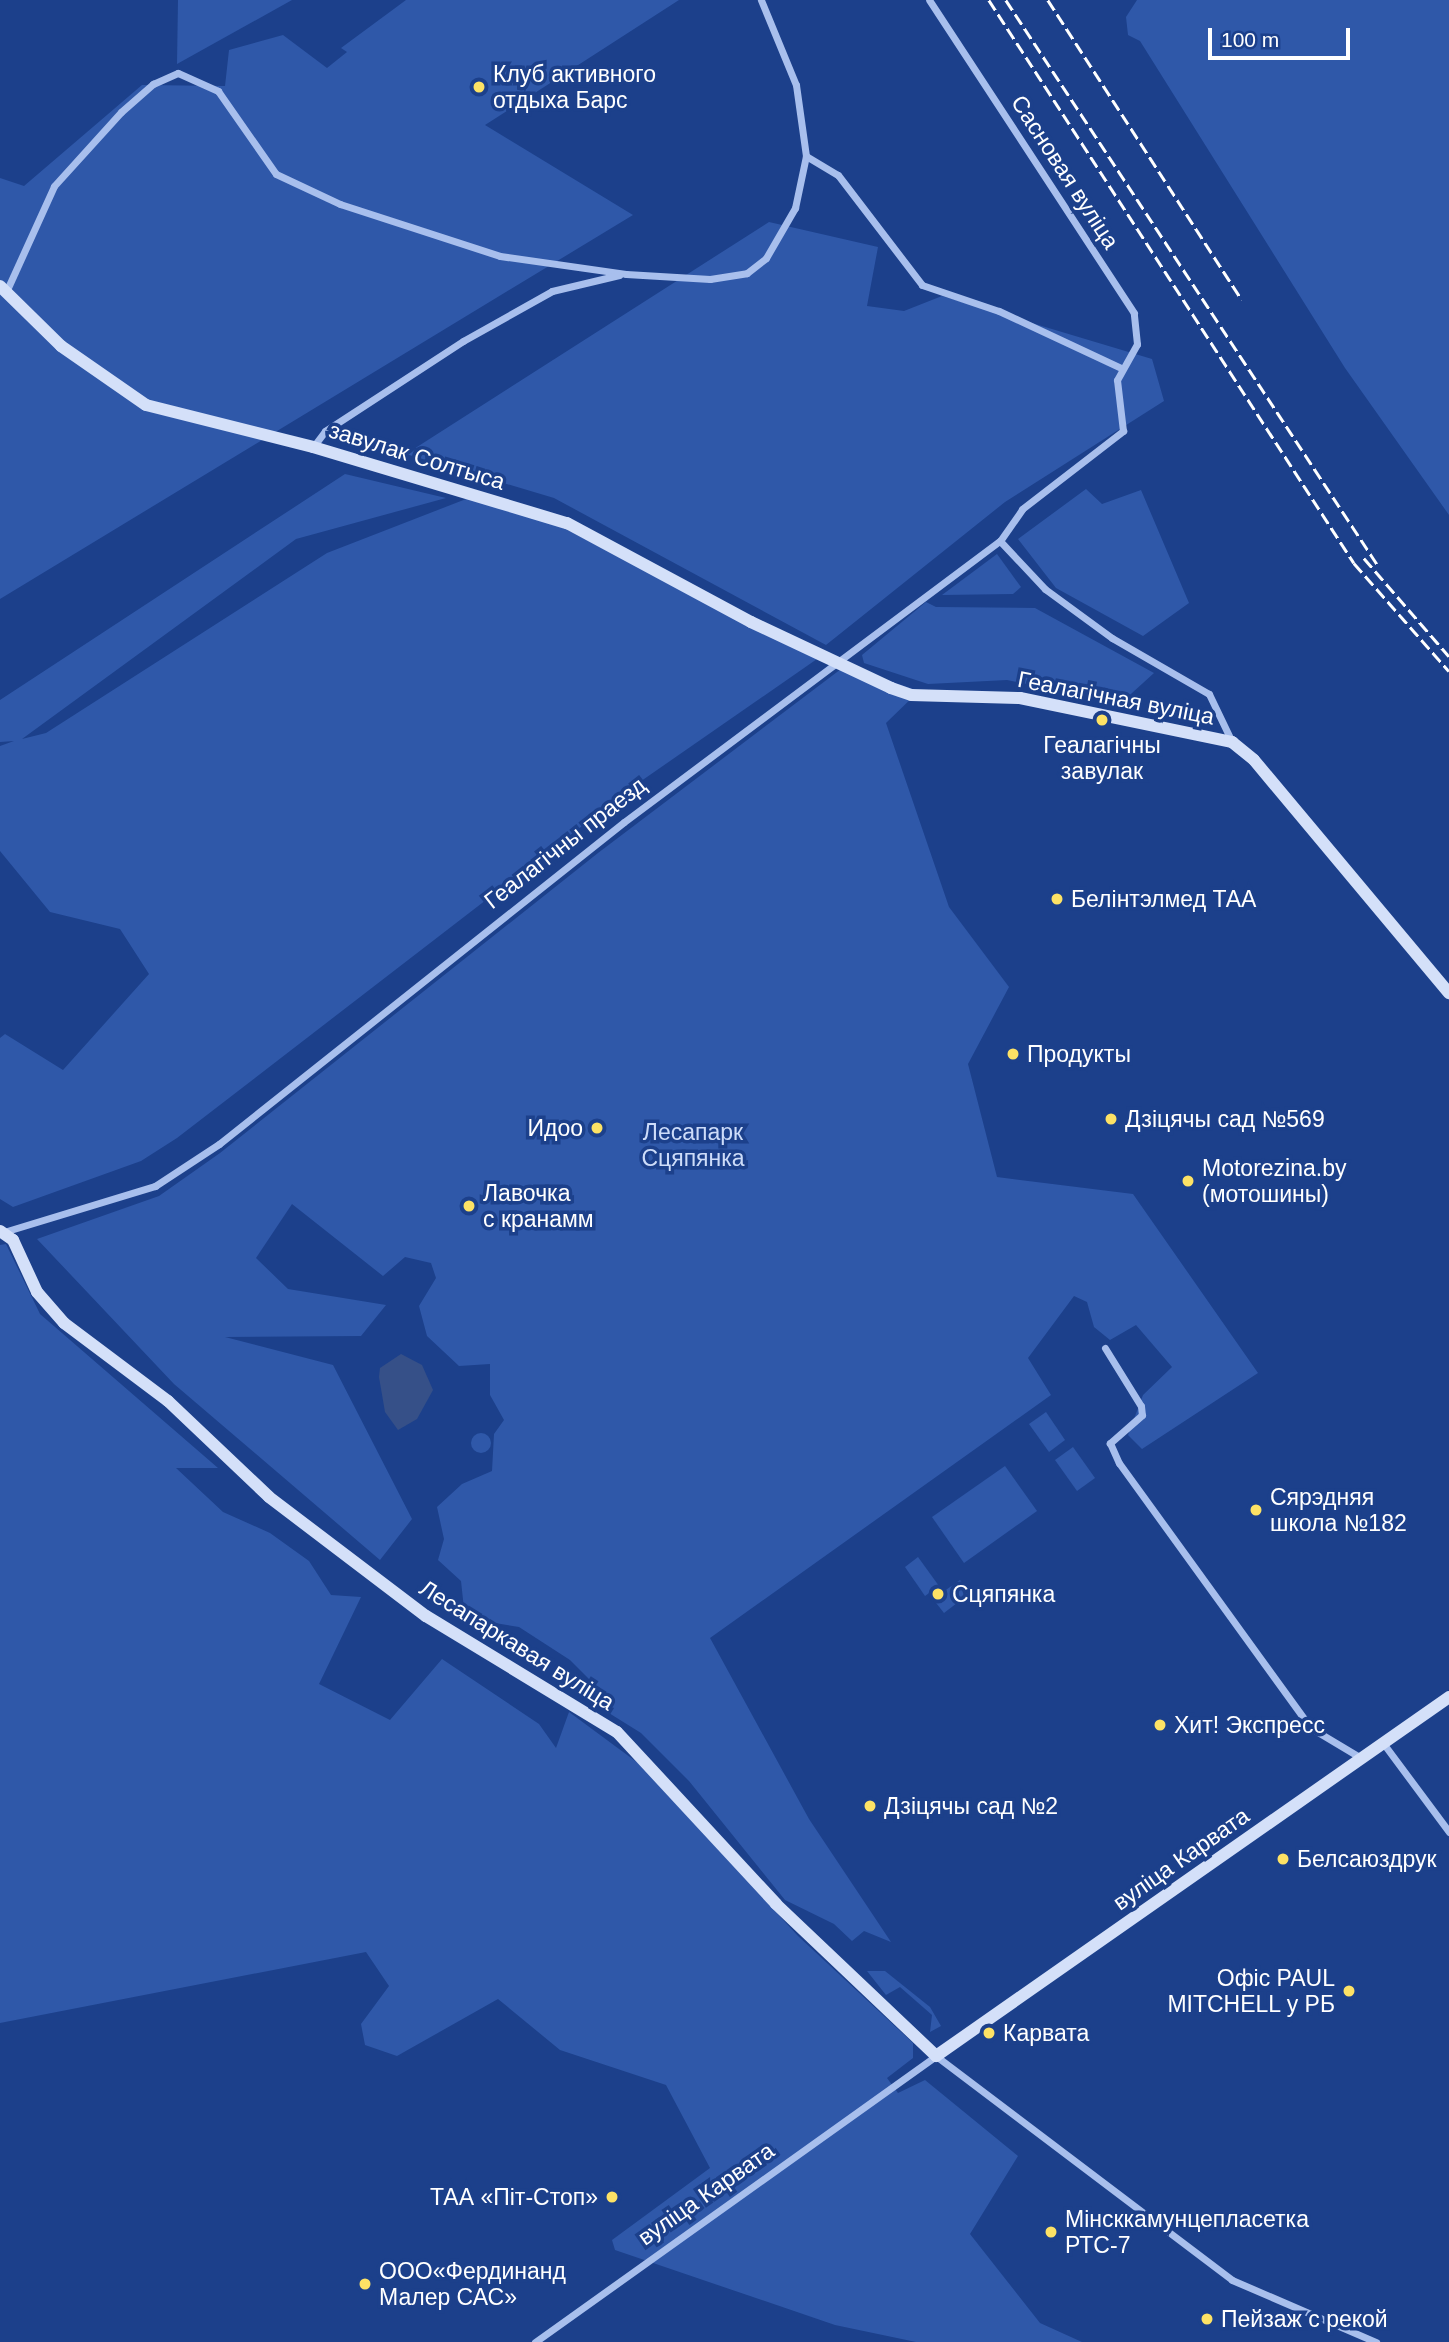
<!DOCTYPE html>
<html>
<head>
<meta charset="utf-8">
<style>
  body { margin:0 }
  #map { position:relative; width:1449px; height:2342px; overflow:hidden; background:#1c408b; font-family:Arial,sans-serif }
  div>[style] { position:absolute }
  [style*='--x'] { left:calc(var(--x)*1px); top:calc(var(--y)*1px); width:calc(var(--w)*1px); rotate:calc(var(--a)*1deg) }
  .green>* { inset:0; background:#2f58a9 }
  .round { border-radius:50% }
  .water>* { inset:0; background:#365088 }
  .street>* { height:7px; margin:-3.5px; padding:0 3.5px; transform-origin:3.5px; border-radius:3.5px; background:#a8bfed }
  .secondary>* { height:12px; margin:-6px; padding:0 6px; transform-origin:6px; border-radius:6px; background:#d4e0f9 }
  .rail>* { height:2.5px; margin-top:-1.25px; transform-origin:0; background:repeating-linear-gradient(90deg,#fff 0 12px,transparent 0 17px) }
  .dots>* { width:19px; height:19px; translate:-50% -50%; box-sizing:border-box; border:4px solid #1c408b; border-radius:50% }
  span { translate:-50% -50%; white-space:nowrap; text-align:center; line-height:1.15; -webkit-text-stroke:7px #1c408b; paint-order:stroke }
  .poi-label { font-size:23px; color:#fff }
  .left { translate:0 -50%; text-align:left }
  .right { translate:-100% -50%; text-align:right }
  .street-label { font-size:23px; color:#fff }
  .park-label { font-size:23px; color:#cddcf9 }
  .scale { position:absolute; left:1208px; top:28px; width:142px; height:32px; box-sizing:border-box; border:4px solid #fff; border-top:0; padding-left:9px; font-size:21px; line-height:24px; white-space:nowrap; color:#fff; -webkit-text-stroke:5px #1c408b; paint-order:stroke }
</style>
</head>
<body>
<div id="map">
  <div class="green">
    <div style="clip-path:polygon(178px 0,292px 0,177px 64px)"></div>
    <div style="clip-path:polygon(406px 0,679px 0,485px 125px,633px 215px,0 599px,0 178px,24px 186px,142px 85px,225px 86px,229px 50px,283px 35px,327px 68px,347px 52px,341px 48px)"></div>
    <div style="clip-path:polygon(1137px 0,1449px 0,1449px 515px,1345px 368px,1140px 41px,1128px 35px,1126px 17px)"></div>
    <div style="clip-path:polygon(769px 222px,878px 247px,867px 306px,904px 311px,942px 296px,1152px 359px,1164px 401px,1005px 502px,826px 645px,554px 498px,406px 454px)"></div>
    <div style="clip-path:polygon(345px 474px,446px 498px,296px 539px,22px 739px,46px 733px,327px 553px,479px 494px,544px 518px,817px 659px,634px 786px,177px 1138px,141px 1161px,13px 1207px,0 1199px,0 1038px,5px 1034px,63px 1070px,149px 974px,120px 929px,50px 912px,0 851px,0 746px,14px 741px,0 742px,0 700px)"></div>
    <div style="clip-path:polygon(1086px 489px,1102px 504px,1141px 490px,1189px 603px,1143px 636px,1056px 588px,1018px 539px)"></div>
    <div style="clip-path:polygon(997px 554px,1021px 587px,1013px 594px,942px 595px)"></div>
    <div style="clip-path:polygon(926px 602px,936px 607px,1035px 608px,1154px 673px,1121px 703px,1007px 680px,928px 684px,864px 663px,862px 655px)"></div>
    <div style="clip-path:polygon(845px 666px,919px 691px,886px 723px,949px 907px,1009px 987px,968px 1064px,997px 1177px,1133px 1194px,1258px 1373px,1142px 1449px,1128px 1435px,1143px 1395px,1172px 1367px,1136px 1325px,1110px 1340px,1094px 1327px,1087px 1302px,1074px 1296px,1028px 1358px,1051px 1395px,710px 1638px,809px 1819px,891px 1942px,864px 1931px,852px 1941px,834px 1924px,785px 1900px,689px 1781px,641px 1733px,588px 1700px,593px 1683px,570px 1660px,519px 1627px,465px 1618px,461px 1581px,438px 1560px,444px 1539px,437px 1507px,462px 1484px,492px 1471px,494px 1434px,504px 1420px,490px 1395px,490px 1364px,459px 1366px,427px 1336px,419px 1306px,436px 1278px,431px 1263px,405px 1257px,383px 1276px,292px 1204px,256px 1258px,288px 1289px,386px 1305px,361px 1336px,225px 1337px,333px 1365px,412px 1519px,380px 1560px,174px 1384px,37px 1239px,159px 1196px,220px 1153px,598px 853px)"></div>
    <div style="clip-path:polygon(6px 1244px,40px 1314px,218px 1468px,176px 1468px,223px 1512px,270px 1533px,309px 1561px,331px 1595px,361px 1597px,319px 1684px,390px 1720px,442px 1659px,539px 1724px,556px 1748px,569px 1712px,638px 1763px,798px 1936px,913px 2043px,913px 2058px,887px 2078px,898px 2093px,925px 2080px,1018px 2156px,970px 2234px,1040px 2323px,1082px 2342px,916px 2342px,835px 2325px,615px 2250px,612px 2240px,710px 2168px,666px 2085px,560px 2050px,498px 1999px,397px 2056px,365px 2045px,361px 2024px,389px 1986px,366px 1952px,0 2023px,0 1245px)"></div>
    <div style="clip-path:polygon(1046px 1412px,1065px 1440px,1049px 1452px,1029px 1424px)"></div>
    <div class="round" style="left:471px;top:1433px;width:20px;height:20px"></div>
    <div style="clip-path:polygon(1073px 1447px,1095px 1478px,1077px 1491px,1055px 1460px)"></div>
    <div style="clip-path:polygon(1005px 1466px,1037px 1511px,964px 1563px,932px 1517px)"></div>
    <div style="clip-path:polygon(918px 1557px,939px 1586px,925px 1596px,905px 1567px)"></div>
    <div style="clip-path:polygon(960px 1580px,970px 1593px,944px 1613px,933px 1599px)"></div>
    <div style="clip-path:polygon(867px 1971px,885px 1971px,930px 2007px,941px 2026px,930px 2032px,932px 2015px,900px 1987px,886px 1995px)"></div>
  </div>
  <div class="water">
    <div style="clip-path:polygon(401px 1354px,422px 1365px,433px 1390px,417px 1419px,398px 1430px,385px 1412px,379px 1377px,380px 1368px)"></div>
  </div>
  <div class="street">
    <div style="--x:806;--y:156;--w:37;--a:31"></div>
    <div style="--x:838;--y:175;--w:138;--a:52.6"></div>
    <div style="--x:922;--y:285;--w:81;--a:18.7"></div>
    <div style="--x:999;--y:311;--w:135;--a:25"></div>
    <div style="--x:6;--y:292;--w:116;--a:-65.6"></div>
    <div style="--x:54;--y:186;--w:100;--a:-47.8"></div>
    <div style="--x:121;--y:112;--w:43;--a:-41.2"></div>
    <div style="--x:153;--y:84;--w:27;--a:-24"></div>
    <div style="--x:178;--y:73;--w:44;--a:24.2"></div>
    <div style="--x:218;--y:91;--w:101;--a:55.1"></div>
    <div style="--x:276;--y:174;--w:71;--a:25.1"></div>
    <div style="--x:340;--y:204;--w:168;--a:18"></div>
    <div style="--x:500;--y:256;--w:127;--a:8.1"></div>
    <div style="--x:626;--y:274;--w:84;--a:3.4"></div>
    <div style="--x:710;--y:279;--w:37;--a:-9"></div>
    <div style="--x:747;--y:273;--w:24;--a:-38"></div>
    <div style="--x:766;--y:258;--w:58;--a:-59.9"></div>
    <div style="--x:795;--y:208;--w:53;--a:-78.1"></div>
    <div style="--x:806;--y:156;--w:72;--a:-98"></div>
    <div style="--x:796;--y:85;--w:92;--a:-112.4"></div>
    <div style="--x:313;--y:447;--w:20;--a:-53"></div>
    <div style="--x:325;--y:431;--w:165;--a:-33.1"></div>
    <div style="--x:463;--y:341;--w:102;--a:-29.3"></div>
    <div style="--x:552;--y:291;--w:69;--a:-13.4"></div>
    <div style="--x:1000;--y:541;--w:66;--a:46.8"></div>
    <div style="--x:1045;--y:589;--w:83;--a:36.2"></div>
    <div style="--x:1112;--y:638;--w:112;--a:30"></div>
    <div style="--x:1209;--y:694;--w:53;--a:64.4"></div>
    <div style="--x:7;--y:1231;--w:155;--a:-16.9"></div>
    <div style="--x:155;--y:1186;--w:77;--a:-33.3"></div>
    <div style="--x:219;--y:1144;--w:517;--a:-38.49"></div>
    <div style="--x:624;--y:822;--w:469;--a:-36.8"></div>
    <div style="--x:1000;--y:541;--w:39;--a:-55"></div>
    <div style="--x:1022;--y:509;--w:128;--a:-37.7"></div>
    <div style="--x:1123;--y:431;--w:51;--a:-96.7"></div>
    <div style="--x:1117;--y:380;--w:41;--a:-60.9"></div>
    <div style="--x:1137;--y:344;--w:31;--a:-96"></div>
    <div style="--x:1134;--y:313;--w:374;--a:-123.2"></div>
    <div style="--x:1105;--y:1348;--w:68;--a:58.2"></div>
    <div style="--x:1141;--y:1406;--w:9;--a:84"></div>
    <div style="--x:1142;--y:1415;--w:43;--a:138.8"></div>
    <div style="--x:1110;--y:1443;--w:22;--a:66"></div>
    <div style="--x:1119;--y:1463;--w:327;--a:54.1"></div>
    <div style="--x:1311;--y:1728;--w:58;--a:31"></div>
    <div style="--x:1383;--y:1743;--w:111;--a:53.4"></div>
    <div style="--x:535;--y:2342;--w:493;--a:-35.5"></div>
    <div style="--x:936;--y:2056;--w:371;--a:37.1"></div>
    <div style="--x:1232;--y:2280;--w:157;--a:23.3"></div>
  </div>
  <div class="secondary">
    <div style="--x:0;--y:286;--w:86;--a:44.5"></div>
    <div style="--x:61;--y:346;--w:103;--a:34.8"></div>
    <div style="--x:146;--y:405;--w:172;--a:14.1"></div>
    <div style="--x:313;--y:447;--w:265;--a:16.7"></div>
    <div style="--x:567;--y:523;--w:209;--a:28.3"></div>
    <div style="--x:751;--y:622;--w:155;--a:25.2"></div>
    <div style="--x:891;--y:688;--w:21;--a:19"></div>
    <div style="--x:911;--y:695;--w:109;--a:1.6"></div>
    <div style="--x:1020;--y:698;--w:217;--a:11.7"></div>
    <div style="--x:1232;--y:742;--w:28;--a:39"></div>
    <div style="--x:1254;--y:760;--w:304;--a:50.1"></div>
    <div style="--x:0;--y:1231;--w:16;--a:35"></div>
    <div style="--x:13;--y:1240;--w:57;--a:65.2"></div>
    <div style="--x:37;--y:1292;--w:41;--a:48.9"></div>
    <div style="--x:64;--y:1323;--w:130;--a:36.9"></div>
    <div style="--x:168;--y:1401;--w:139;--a:43.5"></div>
    <div style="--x:269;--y:1497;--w:197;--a:37.2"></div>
    <div style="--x:426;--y:1616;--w:223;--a:31.3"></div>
    <div style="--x:617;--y:1732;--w:234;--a:47.2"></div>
    <div style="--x:776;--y:1904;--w:221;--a:43.5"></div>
    <div style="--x:936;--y:2056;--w:626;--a:-34.98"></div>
  </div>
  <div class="rail">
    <div style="--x:989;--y:0;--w:671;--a:57.04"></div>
    <div style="--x:1354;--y:563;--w:144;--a:48.7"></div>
    <div style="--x:1006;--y:0;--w:675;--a:56.66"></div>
    <div style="--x:1048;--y:0;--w:357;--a:57.1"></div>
    <div style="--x:1364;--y:558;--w:130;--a:49.1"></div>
  </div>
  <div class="dots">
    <div style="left:479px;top:87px;background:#fde265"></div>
    <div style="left:1102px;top:720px;background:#fde265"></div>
    <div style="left:1057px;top:899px;background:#fde265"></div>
    <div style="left:1013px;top:1054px;background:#fde265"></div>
    <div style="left:1111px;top:1119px;background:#fde265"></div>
    <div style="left:597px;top:1128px;background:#fde265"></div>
    <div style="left:1188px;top:1181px;background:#fde265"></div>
    <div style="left:469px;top:1206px;background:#fde265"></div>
    <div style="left:1256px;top:1510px;background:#fde265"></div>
    <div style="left:938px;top:1594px;background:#fde265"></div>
    <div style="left:1160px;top:1725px;background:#fde265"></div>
    <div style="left:870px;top:1806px;background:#fde265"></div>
    <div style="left:1283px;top:1859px;background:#fde265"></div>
    <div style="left:1349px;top:1991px;background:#fde265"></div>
    <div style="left:989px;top:2033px;background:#fde265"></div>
    <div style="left:612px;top:2197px;background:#fde265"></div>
    <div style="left:1051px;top:2232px;background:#fde265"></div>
    <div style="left:365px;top:2284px;background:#fde265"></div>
    <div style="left:1207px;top:2319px;background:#fde265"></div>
  </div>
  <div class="poi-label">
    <span class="left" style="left:493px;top:87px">Клуб активного<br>отдыха Барс</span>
    <span style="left:1102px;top:758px">Геалагічны<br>завулак</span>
    <span class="left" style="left:1071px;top:899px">Белінтэлмед ТАА</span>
    <span class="left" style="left:1027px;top:1054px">Продукты</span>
    <span class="left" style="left:1125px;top:1119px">Дзіцячы сад №569</span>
    <span class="right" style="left:583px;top:1128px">Идоо</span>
    <span class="left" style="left:1202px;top:1181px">Motorezina.by<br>(мотошины)</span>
    <span class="left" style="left:483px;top:1206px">Лавочка<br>с кранамм</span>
    <span class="left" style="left:1270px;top:1510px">Сярэдняя<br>школа №182</span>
    <span class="left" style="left:952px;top:1594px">Сцяпянка</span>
    <span class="left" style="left:1174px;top:1725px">Хит! Экспресс</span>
    <span class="left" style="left:884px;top:1806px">Дзіцячы сад №2</span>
    <span class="left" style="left:1297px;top:1859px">Белсаюздрук</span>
    <span class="right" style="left:1335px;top:1991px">Офіс PAUL<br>MITCHELL у РБ</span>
    <span class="left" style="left:1003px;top:2033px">Карвата</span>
    <span class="right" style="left:598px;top:2197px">ТАА «Піт-Стоп»</span>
    <span class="left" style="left:1065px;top:2232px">Мінсккамунцепласетка<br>РТС-7</span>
    <span class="left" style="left:379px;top:2284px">ООО«Фердинанд<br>Малер САС»</span>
    <span class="left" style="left:1221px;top:2319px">Пейзаж с рекой</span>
  </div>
  <div class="street-label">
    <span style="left:1065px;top:172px;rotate:57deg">Сасновая вуліца</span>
    <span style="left:417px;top:456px;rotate:17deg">завулак Солтыса</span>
    <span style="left:1116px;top:698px;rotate:11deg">Геалагічная вуліца</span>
    <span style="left:565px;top:843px;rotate:-38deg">Геалагічны праезд</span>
    <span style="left:517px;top:1645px;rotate:32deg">Лесапаркавая вуліца</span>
    <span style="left:1181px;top:1859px;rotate:-35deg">вуліца Карвата</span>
    <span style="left:706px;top:2194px;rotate:-35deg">вуліца Карвата</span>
  </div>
  <div class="park-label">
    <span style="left:693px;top:1145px">Лесапарк<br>Сцяпянка</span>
  </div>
  <div class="scale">100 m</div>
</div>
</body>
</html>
